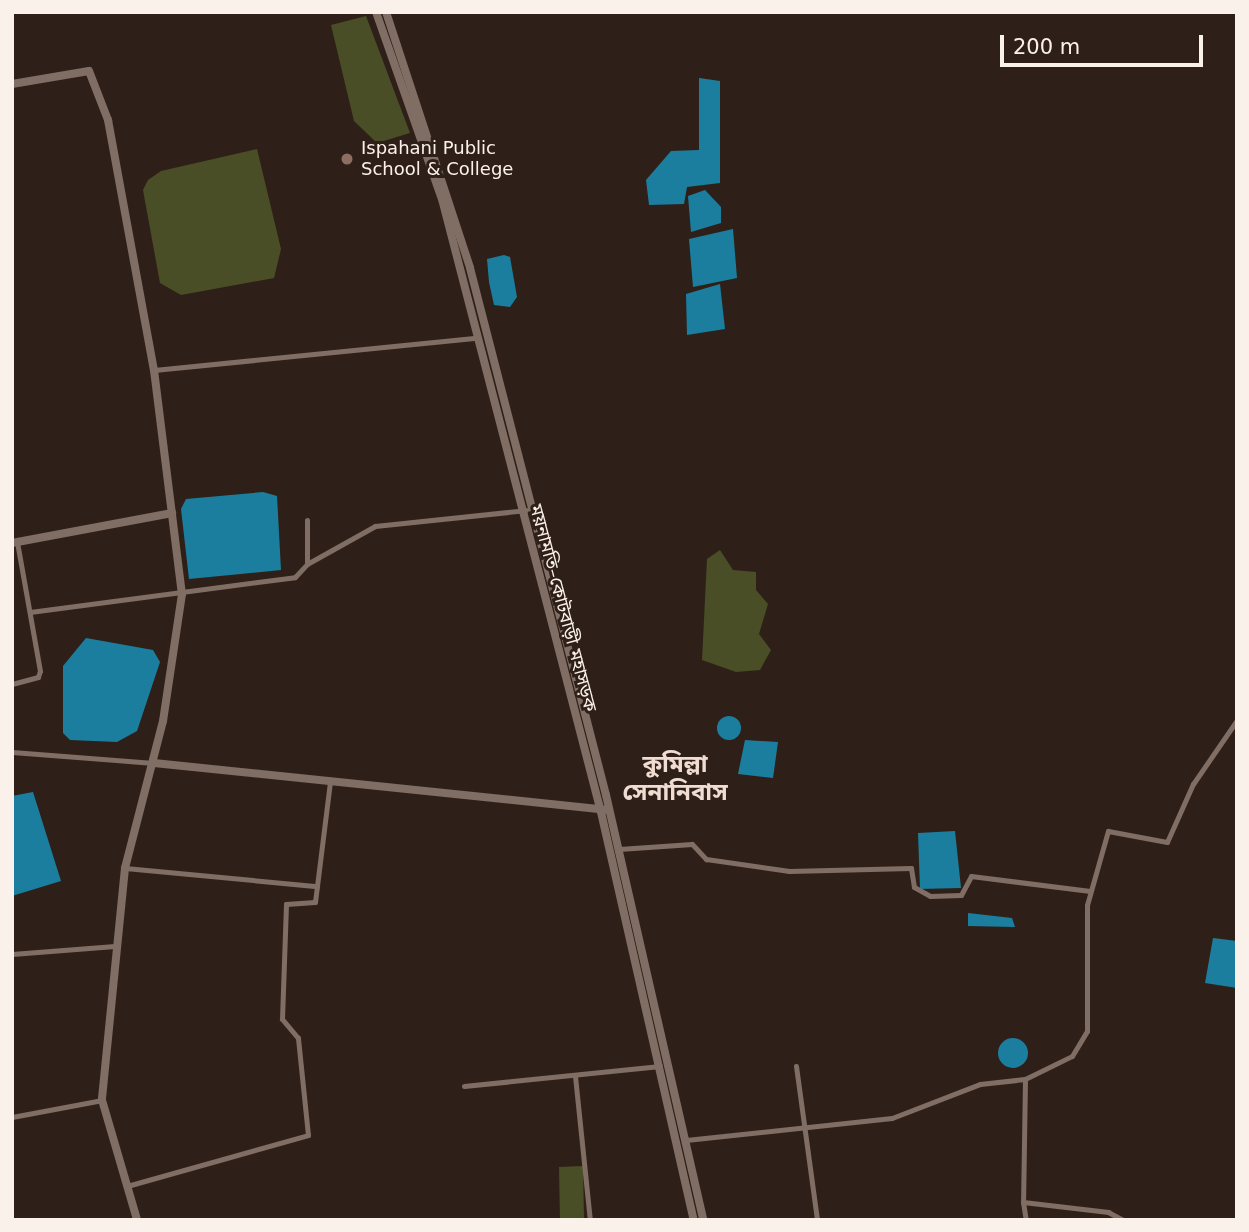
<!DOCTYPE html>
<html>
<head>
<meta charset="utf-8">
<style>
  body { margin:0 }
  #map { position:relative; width:1249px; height:1232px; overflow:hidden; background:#2e2018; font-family:"DejaVu Sans","Noto Sans Bengali",sans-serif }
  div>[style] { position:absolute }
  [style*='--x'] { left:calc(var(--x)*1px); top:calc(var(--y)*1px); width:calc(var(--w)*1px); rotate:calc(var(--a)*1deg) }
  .green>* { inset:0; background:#494e26 }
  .water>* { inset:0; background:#1c7e9e }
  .round { border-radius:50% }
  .street>* { height:5px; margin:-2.5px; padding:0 2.5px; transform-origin:2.5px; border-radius:2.5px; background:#806e65 }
  .secondary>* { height:8px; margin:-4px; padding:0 4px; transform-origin:4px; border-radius:4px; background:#806e65 }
  .dots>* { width:19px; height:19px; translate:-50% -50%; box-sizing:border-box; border:4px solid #2e2018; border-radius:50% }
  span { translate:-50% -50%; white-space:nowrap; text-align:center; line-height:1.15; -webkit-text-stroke:6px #2e2018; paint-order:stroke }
  .poi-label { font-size:18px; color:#fbf1eb }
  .left { translate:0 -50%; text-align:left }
  .street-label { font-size:18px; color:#fbf1eb }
  .district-label { font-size:24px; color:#f0dcd1; font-weight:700 }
  .frame { position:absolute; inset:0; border:14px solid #fbf1eb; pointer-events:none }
  .scale { position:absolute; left:1000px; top:35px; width:203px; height:32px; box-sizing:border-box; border:4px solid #fbf1eb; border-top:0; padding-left:9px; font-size:21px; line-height:24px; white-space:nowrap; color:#fbf1eb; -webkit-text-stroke:5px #2e2018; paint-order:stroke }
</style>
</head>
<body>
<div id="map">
  <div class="green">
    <div style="clip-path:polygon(366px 16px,410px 133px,377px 143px,354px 121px,331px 25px)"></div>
    <div style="clip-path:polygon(257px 149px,281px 249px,274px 278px,181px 295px,160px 283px,143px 190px,148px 180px,161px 171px)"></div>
    <div style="clip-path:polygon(720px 550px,733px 570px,756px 572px,756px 590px,768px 604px,759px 634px,771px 650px,760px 670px,736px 672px,702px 660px,707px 559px)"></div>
    <div style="clip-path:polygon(583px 1166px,584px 1220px,560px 1220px,559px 1167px)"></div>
  </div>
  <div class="water">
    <div style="clip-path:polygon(699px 78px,720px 81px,720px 183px,687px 187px,684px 204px,649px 205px,646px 180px,671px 151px,699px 150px)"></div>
    <div style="clip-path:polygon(705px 190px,721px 207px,721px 223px,691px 232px,688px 196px)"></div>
    <div style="clip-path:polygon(733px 229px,737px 278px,693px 287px,689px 239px)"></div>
    <div style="clip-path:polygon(504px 255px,510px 257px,517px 297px,510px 307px,494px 305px,489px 282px,487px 259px)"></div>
    <div style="clip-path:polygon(720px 284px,725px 329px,687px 335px,686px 294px)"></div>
    <div style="clip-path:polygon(263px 492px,277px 496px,281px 570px,189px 579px,181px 509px,186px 499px)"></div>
    <div style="clip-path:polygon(86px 638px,153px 650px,160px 662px,137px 731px,117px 742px,70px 740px,63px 733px,63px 666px)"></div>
    <div class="round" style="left:717px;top:716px;width:24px;height:24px"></div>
    <div style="clip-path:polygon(745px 740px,778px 742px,773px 778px,738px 774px)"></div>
    <div style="clip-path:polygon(33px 792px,61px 881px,12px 896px,12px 796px)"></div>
    <div style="clip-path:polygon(955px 831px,961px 888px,920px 889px,918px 833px)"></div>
    <div style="clip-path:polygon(968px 913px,1012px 918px,1015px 927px,968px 926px)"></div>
    <div style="clip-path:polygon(1213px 938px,1237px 941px,1237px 988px,1205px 983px)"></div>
    <div class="round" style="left:998px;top:1038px;width:30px;height:30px"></div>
  </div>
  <div class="street">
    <div style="--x:154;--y:370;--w:324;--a:-5.7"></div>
    <div style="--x:307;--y:564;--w:78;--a:-29.2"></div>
    <div style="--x:375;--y:526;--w:152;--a:-6"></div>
    <div style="--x:30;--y:612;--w:267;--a:-7.5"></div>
    <div style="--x:295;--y:577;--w:18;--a:-47"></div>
    <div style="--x:307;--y:564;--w:44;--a:-90"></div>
    <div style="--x:12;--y:684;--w:27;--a:-15"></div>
    <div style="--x:38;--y:677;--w:6;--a:-72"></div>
    <div style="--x:40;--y:671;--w:131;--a:-100.1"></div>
    <div style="--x:12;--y:752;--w:142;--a:4.4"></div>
    <div style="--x:619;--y:849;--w:73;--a:-3.9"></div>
    <div style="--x:692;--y:844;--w:21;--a:47"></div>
    <div style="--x:706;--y:859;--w:84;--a:8.2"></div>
    <div style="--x:789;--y:871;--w:122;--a:-1.4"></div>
    <div style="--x:911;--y:868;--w:19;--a:81"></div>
    <div style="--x:914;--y:887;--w:18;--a:29"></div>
    <div style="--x:930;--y:896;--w:31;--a:-2"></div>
    <div style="--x:961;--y:895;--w:21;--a:-62"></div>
    <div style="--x:971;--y:876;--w:120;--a:7.2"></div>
    <div style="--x:125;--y:868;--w:193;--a:5.4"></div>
    <div style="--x:12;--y:954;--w:103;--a:-4.4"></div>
    <div style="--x:796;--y:1066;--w:155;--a:82.2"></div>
    <div style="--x:575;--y:1076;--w:145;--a:84.1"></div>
    <div style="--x:1025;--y:1079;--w:123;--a:90.9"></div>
    <div style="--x:1023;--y:1202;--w:86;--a:6.7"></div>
    <div style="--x:1108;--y:1212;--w:17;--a:28"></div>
    <div style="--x:464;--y:1086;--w:197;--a:-5.8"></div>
    <div style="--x:12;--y:1117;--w:92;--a:-10.7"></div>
    <div style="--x:686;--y:1140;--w:207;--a:-6.1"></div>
    <div style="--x:892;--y:1118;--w:94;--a:-21.1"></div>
    <div style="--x:980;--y:1084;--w:45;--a:-6.3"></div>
    <div style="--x:1025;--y:1079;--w:52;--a:-26.1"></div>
    <div style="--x:1072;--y:1056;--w:29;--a:-59"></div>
    <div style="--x:1087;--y:1031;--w:126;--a:-90"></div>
    <div style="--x:1087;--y:905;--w:77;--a:-74.2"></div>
    <div style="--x:1108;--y:831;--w:60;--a:10.6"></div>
    <div style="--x:1167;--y:842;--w:64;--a:-65.9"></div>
    <div style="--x:1193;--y:784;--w:78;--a:-55.5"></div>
    <div style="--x:127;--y:1186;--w:188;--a:-15.7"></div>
    <div style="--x:308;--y:1135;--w:98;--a:-95.9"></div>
    <div style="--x:298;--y:1038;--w:25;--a:-130"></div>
    <div style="--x:282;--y:1019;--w:115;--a:-88"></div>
    <div style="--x:286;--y:904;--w:29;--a:-4"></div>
    <div style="--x:315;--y:902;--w:122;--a:-82.9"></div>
    <div style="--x:1023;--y:1202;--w:18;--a:81"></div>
  </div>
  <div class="secondary">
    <div style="--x:376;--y:12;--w:198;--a:70.6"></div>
    <div style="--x:442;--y:199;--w:633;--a:75.46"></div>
    <div style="--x:601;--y:812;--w:418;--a:77.2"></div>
    <div style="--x:386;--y:12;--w:269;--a:71.8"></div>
    <div style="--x:470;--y:268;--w:544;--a:75.53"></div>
    <div style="--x:606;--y:795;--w:436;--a:77.1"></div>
    <div style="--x:12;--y:84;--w:78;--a:-9.6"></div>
    <div style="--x:89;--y:71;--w:53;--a:68.8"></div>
    <div style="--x:108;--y:120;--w:254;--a:79.6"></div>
    <div style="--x:154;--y:370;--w:226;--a:82.9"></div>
    <div style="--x:182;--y:594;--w:128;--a:98.5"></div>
    <div style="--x:163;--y:721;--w:152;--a:104.5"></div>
    <div style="--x:125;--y:868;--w:233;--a:95.7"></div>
    <div style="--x:102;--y:1100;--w:125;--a:73.7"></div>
    <div style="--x:12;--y:543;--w:163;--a:-10.6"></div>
    <div style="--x:154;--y:763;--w:454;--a:5.9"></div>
  </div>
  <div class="dots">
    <div style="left:347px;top:159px;background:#8d6e63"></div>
  </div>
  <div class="poi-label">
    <span class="left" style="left:361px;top:159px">Ispahani Public<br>School &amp; College</span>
  </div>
  <div class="street-label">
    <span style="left:563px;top:608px;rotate:75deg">ময়নামতি–কোটবাড়ী মহাসড়ক</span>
  </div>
  <div class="district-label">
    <span style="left:675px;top:779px">কুমিল্লা<br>সেনানিবাস</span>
  </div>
  <div class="frame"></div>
  <div class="scale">200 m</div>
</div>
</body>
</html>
